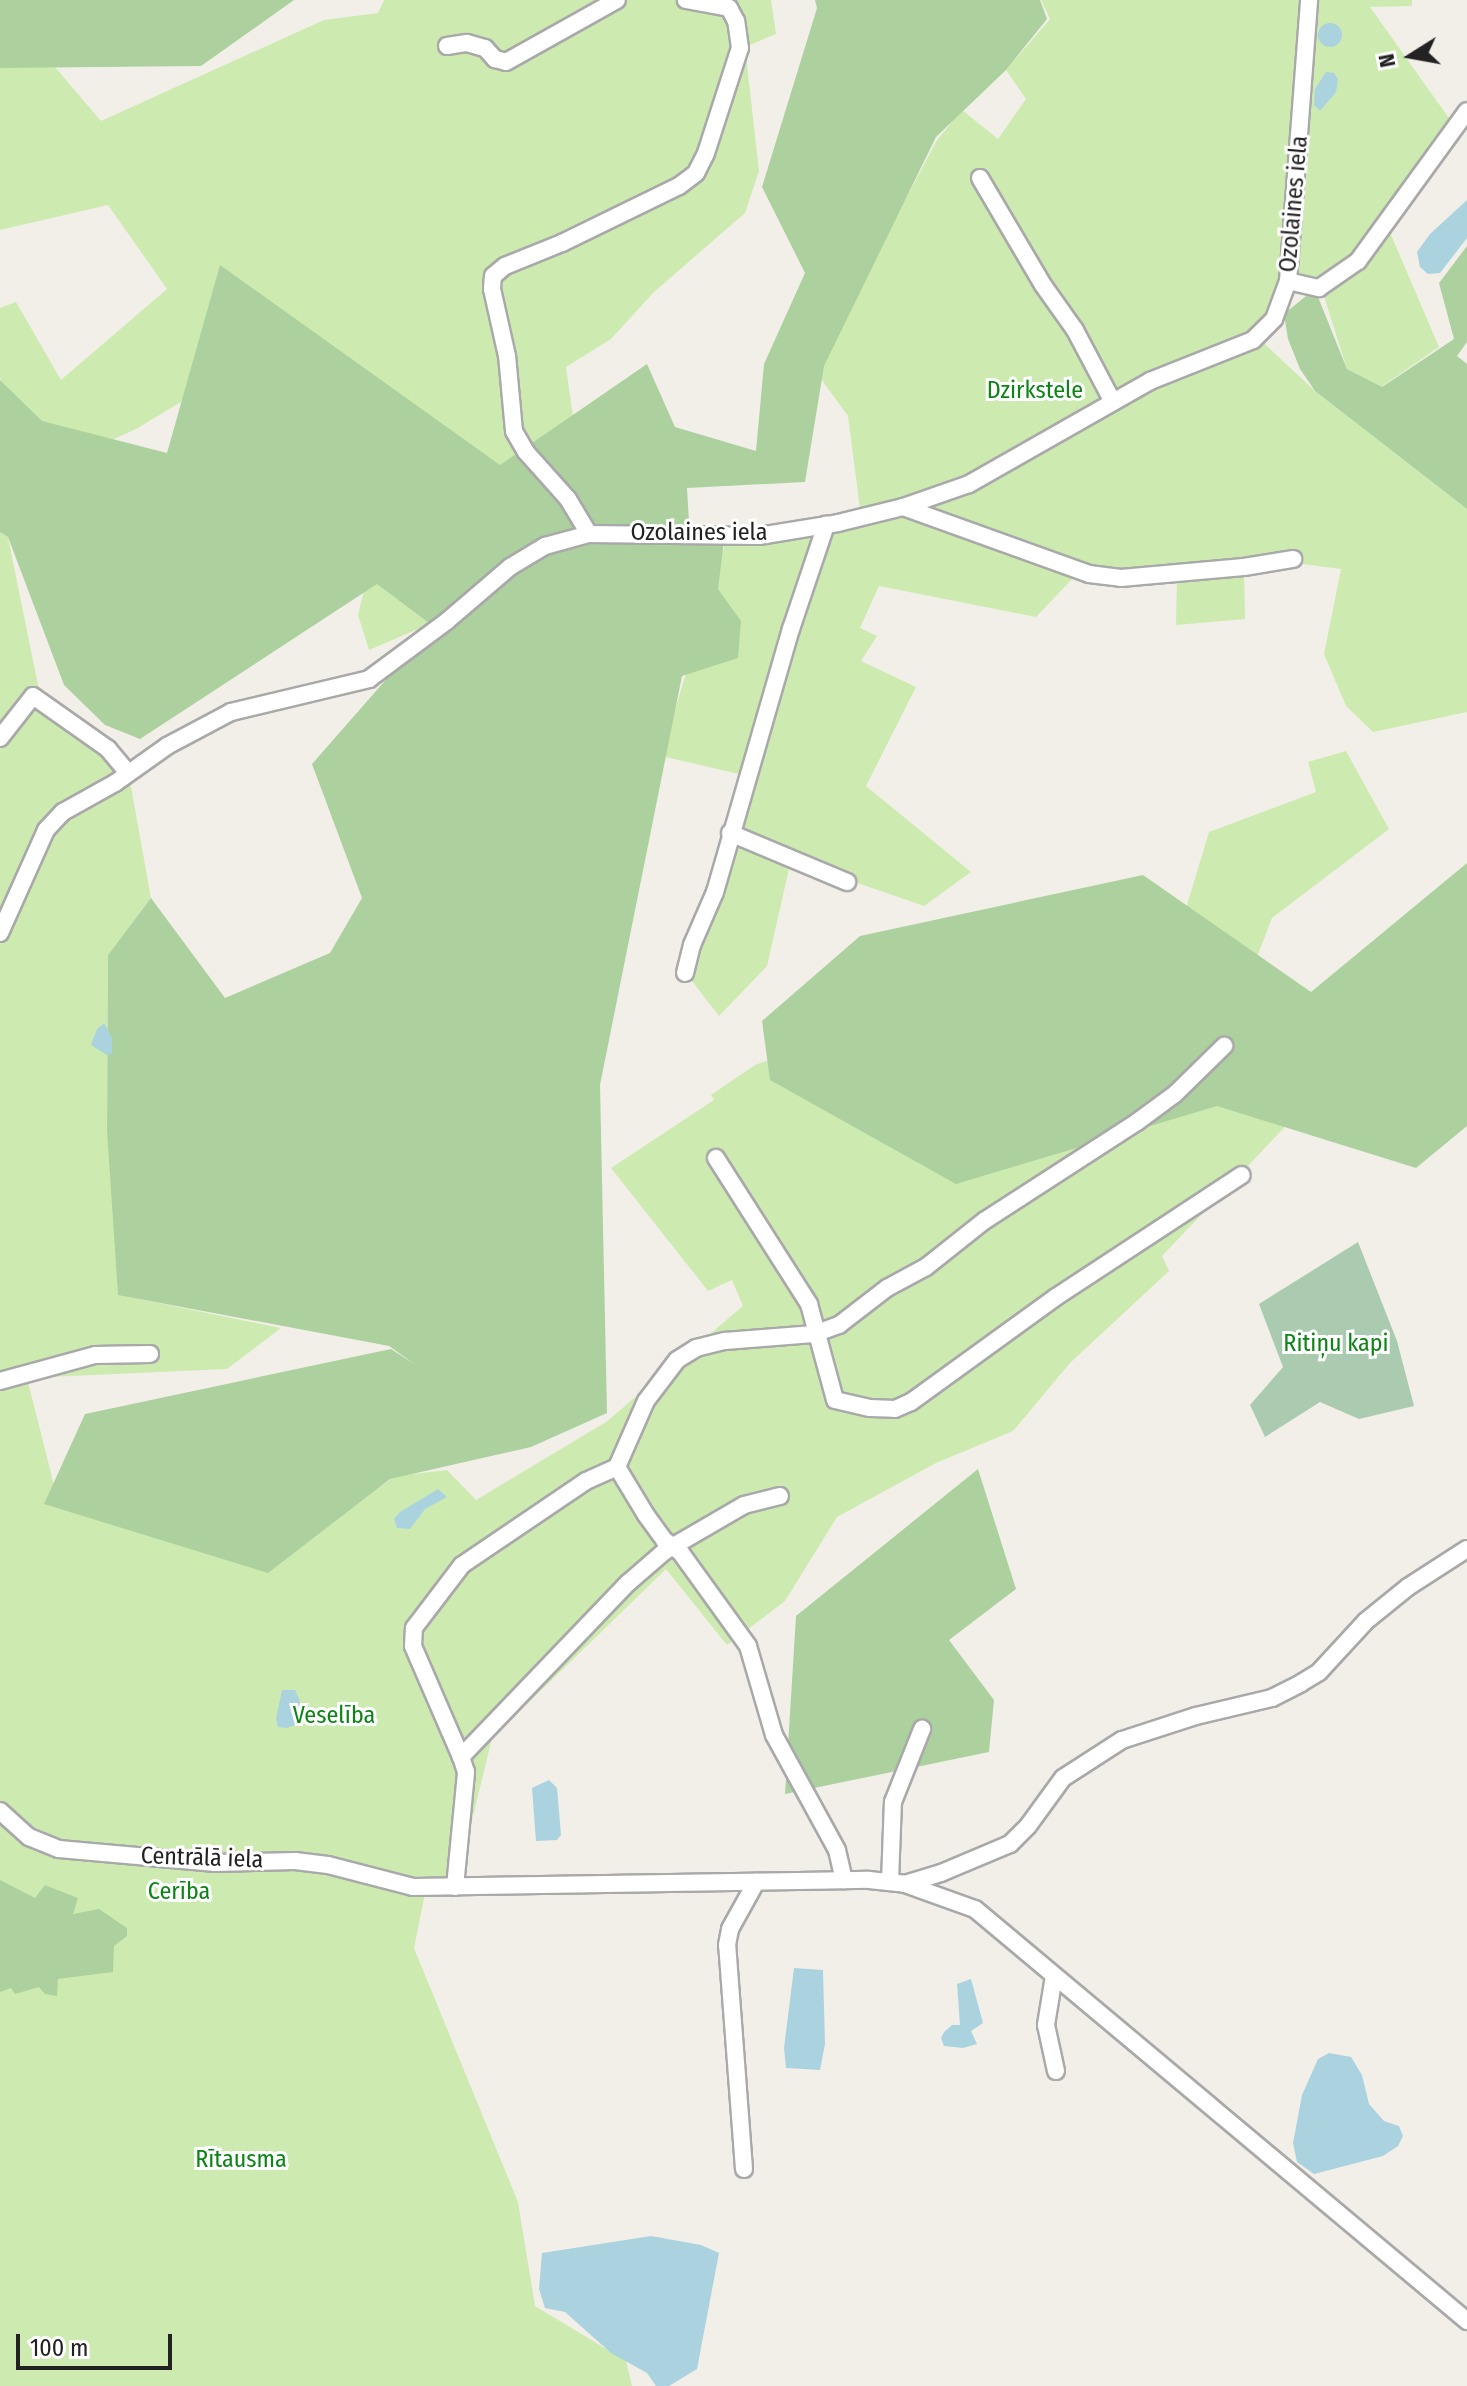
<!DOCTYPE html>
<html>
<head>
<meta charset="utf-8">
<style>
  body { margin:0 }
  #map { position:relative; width:1467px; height:2386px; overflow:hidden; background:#f2efe9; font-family:"Fira Sans Condensed",sans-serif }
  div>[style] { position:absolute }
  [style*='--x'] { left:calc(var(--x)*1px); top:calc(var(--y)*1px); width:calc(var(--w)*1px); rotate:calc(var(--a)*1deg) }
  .grass>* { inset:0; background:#cdebb0 }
  .forest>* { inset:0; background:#add19e }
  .cemetery>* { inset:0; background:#aacbaf }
  .water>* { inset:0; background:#aad3df }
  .round { border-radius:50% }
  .roads { filter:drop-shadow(2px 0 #a9a9a9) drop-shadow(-2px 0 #a9a9a9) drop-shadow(0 2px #a9a9a9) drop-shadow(0 -2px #a9a9a9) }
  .minor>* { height:16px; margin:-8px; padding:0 8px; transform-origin:8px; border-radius:8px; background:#fff }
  span { translate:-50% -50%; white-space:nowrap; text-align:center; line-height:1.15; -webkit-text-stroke:6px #fff; paint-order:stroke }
  .street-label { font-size:24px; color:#222 }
  .park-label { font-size:24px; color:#0c8416 }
  .north { position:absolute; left:1371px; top:16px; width:80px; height:80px; -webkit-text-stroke:6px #fff; paint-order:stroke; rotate:259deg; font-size:22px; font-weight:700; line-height:32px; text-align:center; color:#222 }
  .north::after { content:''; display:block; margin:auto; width:28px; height:36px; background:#222; clip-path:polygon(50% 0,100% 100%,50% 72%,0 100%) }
  .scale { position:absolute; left:16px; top:2334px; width:156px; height:36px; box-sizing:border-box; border:4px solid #222; border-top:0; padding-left:10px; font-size:24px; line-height:28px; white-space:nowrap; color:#222; -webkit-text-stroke:6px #fff; paint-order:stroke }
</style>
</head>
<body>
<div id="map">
  <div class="grass">
    <div style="clip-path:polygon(384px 0,771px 0,776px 34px,745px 47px,759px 171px,745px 213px,654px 292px,611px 339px,566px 367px,588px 523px,439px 620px,369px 650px,358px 615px,365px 586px,244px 364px,136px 429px,28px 478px,0 377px,0 308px,16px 302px,61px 380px,167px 289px,108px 205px,0 230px,0 28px,14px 19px,101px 121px,324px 20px,378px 13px)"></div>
    <div style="clip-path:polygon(1041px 0,1412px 0,1412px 6px,1370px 7px,1451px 121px,1389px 230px,1439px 347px,1381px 387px,1347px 369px,1321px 287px,1284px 278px,1266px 319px,1253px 333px,1315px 391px,1467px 509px,1467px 712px,1373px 732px,1346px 706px,1324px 654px,1341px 569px,1295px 563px,1244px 571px,1245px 619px,1176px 625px,1177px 580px,1074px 577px,1036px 617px,879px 586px,860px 628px,877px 636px,861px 661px,916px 687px,866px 786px,971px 872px,924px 906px,791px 860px,767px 966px,719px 1016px,678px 963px,710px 891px,739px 774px,661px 756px,727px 538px,861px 517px,848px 416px,815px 371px,937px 140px,962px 110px,998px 139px,1026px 99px,1006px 70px,1050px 19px)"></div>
    <div style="clip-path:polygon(0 532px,8px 537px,40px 695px,104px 736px,126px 759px,151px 898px,108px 955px,107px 1131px,139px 1299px,281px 1328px,227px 1369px,27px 1378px,60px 1509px,323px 1528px,395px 1476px,447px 1470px,476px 1500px,606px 1422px,743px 1306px,732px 1280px,708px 1291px,611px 1168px,714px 1100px,711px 1095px,755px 1065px,837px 1036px,1155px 1011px,1209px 832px,1316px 792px,1308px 762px,1346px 751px,1389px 829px,1272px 918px,1251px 973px,1341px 1068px,1162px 1256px,1169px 1271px,1070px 1363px,1013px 1431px,936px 1463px,837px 1517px,785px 1601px,727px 1645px,666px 1569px,492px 1738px,467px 1841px,465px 1874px,458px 1875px,455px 1887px,427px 1884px,414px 1948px,518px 2202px,535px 2306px,626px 2361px,632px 2386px,0 2386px)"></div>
  </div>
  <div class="forest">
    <div style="clip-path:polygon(0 0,294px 0,201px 66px,0 68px)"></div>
    <div style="clip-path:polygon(815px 0,1040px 0,1047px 19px,1006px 70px,936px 137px,824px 366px,805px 482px,687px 488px,690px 538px,724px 541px,718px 589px,741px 621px,738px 658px,682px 676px,600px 1085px,607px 1413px,531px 1447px,390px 1479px,268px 1573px,44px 1504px,85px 1414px,391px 1349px,416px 1365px,389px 1346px,118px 1295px,107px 1131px,108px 955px,151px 898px,225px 998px,330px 953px,362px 898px,312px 764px,433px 626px,377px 584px,140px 739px,105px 725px,64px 685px,8px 537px,0 532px,0 380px,42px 421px,167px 453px,220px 265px,500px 465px,647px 364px,675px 427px,756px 451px,764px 364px,805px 273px,762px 187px,817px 8px)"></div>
    <div style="clip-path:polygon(1467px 246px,1467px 342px,1457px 356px,1467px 364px,1467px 509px,1315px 391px,1300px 369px,1288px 339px,1284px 314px,1306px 296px,1318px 297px,1347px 369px,1382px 387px,1454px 339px,1439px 283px)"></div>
    <div style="clip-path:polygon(1467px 863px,1467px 1126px,1416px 1168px,1217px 1106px,956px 1184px,770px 1080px,762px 1021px,860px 936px,1143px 875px,1311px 992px)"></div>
    <div style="clip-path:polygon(978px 1469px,1016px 1589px,949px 1640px,994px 1700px,989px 1752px,785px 1794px,796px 1616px)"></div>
    <div style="clip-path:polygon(0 1880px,35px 1898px,45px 1885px,78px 1898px,73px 1914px,99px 1909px,127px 1928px,127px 1936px,114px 1946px,113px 1972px,58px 1979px,57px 1996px,45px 1994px,39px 1987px,15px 1994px,11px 1988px,0 1992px)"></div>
  </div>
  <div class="cemetery">
    <div style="clip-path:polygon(1358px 1242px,1397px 1341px,1414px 1406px,1359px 1419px,1320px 1402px,1265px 1437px,1250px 1405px,1283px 1367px,1259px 1304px)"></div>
  </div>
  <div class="water">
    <div class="round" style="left:1318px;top:23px;width:24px;height:24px"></div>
    <div style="clip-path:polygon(1326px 72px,1334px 73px,1338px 79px,1336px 92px,1320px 111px,1314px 105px,1315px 89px)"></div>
    <div style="clip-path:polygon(1467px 200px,1467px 238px,1440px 273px,1428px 274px,1420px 267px,1417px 252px,1430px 234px)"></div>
    <div style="clip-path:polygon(104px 1023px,112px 1038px,112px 1053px,107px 1055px,91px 1045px,97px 1029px)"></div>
    <div style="clip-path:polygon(438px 1489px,447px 1497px,425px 1509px,410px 1529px,397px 1528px,394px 1519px,400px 1512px)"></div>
    <div style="clip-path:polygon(282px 1690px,295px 1690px,300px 1701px,295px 1725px,287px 1728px,278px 1727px,276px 1719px)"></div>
    <div style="clip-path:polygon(549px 1780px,557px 1788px,561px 1835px,557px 1840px,536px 1841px,532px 1788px)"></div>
    <div style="clip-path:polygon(794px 1968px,823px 1970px,825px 2044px,820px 2070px,786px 2068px,784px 2048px)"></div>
    <div style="clip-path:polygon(971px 1979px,983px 2023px,971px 2031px,977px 2044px,963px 2048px,944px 2046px,941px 2038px,944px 2032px,952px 2025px,960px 2025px,957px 1984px)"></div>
    <div style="clip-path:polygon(1329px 2053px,1351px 2057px,1362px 2075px,1369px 2104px,1384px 2121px,1399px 2126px,1403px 2136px,1398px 2146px,1383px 2156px,1314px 2174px,1297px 2162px,1293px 2143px,1302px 2095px,1318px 2059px)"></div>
    <div style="clip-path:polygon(651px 2236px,701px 2245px,719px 2253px,697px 2369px,669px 2386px,656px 2386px,647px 2373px,611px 2353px,565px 2312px,545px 2308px,539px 2289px,542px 2253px)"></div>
  </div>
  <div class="roads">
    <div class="minor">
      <div style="--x:447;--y:46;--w:20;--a:-9"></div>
      <div style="--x:467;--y:43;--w:19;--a:16"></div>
      <div style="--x:485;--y:48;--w:15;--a:48"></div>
      <div style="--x:495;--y:59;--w:11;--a:15"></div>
      <div style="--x:506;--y:62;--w:127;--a:-29.2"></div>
      <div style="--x:980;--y:178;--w:124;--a:59.5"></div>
      <div style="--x:1043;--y:285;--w:55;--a:54.6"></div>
      <div style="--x:1075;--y:330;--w:81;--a:62.2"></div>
      <div style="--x:1288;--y:281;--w:32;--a:13"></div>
      <div style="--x:1319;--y:288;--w:47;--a:-34.7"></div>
      <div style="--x:1358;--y:261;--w:185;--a:-54"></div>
      <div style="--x:903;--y:507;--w:198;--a:19.8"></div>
      <div style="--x:1089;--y:574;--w:32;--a:7"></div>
      <div style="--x:1121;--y:578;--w:123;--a:-5.1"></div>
      <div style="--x:1244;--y:567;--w:50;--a:-9.3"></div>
      <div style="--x:589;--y:534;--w:41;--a:-121"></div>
      <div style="--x:568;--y:499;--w:63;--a:-131.8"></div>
      <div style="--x:526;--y:452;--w:24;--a:-120"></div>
      <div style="--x:514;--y:431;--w:75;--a:-95.3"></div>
      <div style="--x:507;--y:356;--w:69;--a:-102.6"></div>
      <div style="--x:492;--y:289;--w:13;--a:-86"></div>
      <div style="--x:493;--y:276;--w:16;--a:-40"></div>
      <div style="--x:505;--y:266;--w:61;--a:-22"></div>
      <div style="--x:562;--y:243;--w:130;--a:-26"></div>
      <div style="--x:679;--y:186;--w:21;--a:-37"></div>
      <div style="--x:696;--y:173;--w:22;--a:-63"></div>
      <div style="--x:706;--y:153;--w:110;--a:-72.1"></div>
      <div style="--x:740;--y:48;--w:27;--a:-98"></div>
      <div style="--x:736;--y:21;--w:15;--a:-118"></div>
      <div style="--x:729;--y:8;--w:44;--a:-169.5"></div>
      <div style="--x:0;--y:738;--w:53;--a:-51.8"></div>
      <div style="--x:33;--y:696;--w:92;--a:35.2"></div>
      <div style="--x:108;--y:749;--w:31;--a:50"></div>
      <div style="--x:730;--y:833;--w:127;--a:22.7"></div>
      <div style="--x:0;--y:933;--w:113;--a:-65.9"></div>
      <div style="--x:46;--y:830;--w:25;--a:-47"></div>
      <div style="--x:63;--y:812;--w:60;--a:-29.1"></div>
      <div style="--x:115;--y:783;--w:64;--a:-35.4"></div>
      <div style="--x:167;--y:746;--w:72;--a:-28"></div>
      <div style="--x:231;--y:712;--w:142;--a:-13.4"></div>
      <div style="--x:369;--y:679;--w:97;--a:-36.6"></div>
      <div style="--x:447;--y:621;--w:83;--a:-40.6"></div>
      <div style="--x:510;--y:567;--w:41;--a:-31"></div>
      <div style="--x:545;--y:546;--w:46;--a:-15.3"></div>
      <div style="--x:589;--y:534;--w:170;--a:0.7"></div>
      <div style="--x:759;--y:536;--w:80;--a:-9.3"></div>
      <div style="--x:838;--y:523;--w:67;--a:-13.8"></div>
      <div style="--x:903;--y:507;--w:70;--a:-19.2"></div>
      <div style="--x:969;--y:484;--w:208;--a:-29.6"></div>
      <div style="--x:1150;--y:381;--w:111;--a:-21.7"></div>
      <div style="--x:1253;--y:340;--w:30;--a:-45"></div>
      <div style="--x:1274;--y:319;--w:40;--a:-69.8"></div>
      <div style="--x:1288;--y:281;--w:282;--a:-85.7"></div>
      <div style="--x:685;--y:973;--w:29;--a:-76"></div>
      <div style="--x:692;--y:945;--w:58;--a:-66.5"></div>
      <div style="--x:715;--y:892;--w:274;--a:-73.9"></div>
      <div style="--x:791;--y:629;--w:110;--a:-71.4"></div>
      <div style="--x:716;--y:1158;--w:173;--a:57.5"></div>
      <div style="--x:809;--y:1304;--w:99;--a:74.8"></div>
      <div style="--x:835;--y:1400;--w:36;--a:13"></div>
      <div style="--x:870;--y:1408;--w:25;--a:2"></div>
      <div style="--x:895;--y:1409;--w:17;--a:-24"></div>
      <div style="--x:911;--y:1402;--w:179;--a:-35.9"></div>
      <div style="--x:1056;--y:1297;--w:222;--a:-33.3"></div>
      <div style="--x:0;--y:1381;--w:98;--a:-15.3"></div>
      <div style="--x:95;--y:1355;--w:55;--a:-1"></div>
      <div style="--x:617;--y:1467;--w:56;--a:58.9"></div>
      <div style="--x:646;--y:1515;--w:31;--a:54"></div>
      <div style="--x:664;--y:1540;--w:21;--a:37"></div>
      <div style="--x:681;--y:1553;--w:115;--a:54.2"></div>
      <div style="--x:748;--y:1646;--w:93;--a:73.7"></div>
      <div style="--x:774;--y:1735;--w:131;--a:61.3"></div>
      <div style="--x:837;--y:1850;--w:31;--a:77"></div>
      <div style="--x:461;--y:1757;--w:121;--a:-113.4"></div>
      <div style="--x:413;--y:1646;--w:18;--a:-87"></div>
      <div style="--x:414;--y:1628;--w:79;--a:-52.7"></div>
      <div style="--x:462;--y:1565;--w:150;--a:-34.1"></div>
      <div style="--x:586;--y:1481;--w:34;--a:-24"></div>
      <div style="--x:617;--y:1467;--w:72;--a:-66.3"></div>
      <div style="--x:646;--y:1401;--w:51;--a:-52.9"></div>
      <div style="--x:677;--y:1360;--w:22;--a:-32"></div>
      <div style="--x:696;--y:1348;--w:30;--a:-14"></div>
      <div style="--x:725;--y:1341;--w:89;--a:-4.5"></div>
      <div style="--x:814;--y:1334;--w:27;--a:-20"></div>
      <div style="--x:839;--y:1325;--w:61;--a:-37.6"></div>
      <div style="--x:887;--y:1288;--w:44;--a:-28.3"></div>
      <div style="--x:926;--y:1267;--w:74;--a:-38.4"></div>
      <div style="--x:984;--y:1221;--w:182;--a:-32.9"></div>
      <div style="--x:1137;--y:1122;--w:47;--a:-36.4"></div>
      <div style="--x:1175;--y:1094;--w:69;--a:-44.4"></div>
      <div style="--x:0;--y:1811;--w:39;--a:42"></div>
      <div style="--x:29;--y:1837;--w:32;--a:22"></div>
      <div style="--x:59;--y:1849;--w:157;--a:5.1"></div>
      <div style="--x:215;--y:1863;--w:80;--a:-1.4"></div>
      <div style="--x:295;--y:1861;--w:33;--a:7"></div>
      <div style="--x:328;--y:1865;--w:88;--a:14.5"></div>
      <div style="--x:413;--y:1887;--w:456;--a:-0.9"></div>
      <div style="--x:869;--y:1880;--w:36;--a:6"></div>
      <div style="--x:905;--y:1884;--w:74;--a:19.7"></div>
      <div style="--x:975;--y:1909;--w:642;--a:39.94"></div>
      <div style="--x:890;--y:1882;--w:80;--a:-87.9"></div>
      <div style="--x:893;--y:1802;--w:79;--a:-68.3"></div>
      <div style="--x:905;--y:1884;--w:38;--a:-17"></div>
      <div style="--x:941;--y:1873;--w:75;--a:-22.8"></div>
      <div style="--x:1010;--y:1844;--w:25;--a:-45"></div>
      <div style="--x:1028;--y:1826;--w:59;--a:-53.9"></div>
      <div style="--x:1063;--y:1778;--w:70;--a:-32.8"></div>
      <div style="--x:1122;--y:1740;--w:78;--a:-18"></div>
      <div style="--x:1196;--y:1716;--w:78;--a:-13.3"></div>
      <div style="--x:1272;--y:1698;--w:33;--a:-27"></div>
      <div style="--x:1301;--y:1683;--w:21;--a:-31"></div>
      <div style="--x:1319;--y:1672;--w:69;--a:-47.3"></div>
      <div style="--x:1366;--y:1621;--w:54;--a:-39"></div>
      <div style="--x:1408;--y:1587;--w:70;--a:-32.8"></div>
      <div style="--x:455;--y:1887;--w:116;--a:-84.5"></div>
      <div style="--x:466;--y:1772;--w:16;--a:-108"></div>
      <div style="--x:461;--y:1757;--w:241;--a:-46.2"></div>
      <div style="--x:628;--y:1583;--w:49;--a:-40.9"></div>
      <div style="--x:665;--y:1551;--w:91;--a:-30.2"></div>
      <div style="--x:744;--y:1505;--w:37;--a:-14"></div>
      <div style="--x:1054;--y:1976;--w:50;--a:99.3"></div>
      <div style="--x:1046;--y:2025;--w:47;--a:77.7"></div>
      <div style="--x:744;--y:2169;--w:225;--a:-94.3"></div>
      <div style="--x:727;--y:1945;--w:16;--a:-79"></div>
      <div style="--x:730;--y:1929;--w:54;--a:-61"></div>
    </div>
  </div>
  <div class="street-label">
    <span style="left:1294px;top:204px;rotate:-85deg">Ozolaines iela</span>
    <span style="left:699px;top:533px">Ozolaines iela</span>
    <span style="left:202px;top:1858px;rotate:2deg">Centrālā iela</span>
  </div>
  <div class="park-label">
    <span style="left:1035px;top:391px">Dzirkstele</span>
    <span style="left:1336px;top:1344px">Ritiņu kapi</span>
    <span style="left:334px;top:1716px">Veselība</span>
    <span style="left:179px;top:1892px">Cerība</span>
    <span style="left:241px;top:2160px">Rītausma</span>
  </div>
  <div class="north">N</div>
  <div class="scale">100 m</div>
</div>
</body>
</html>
